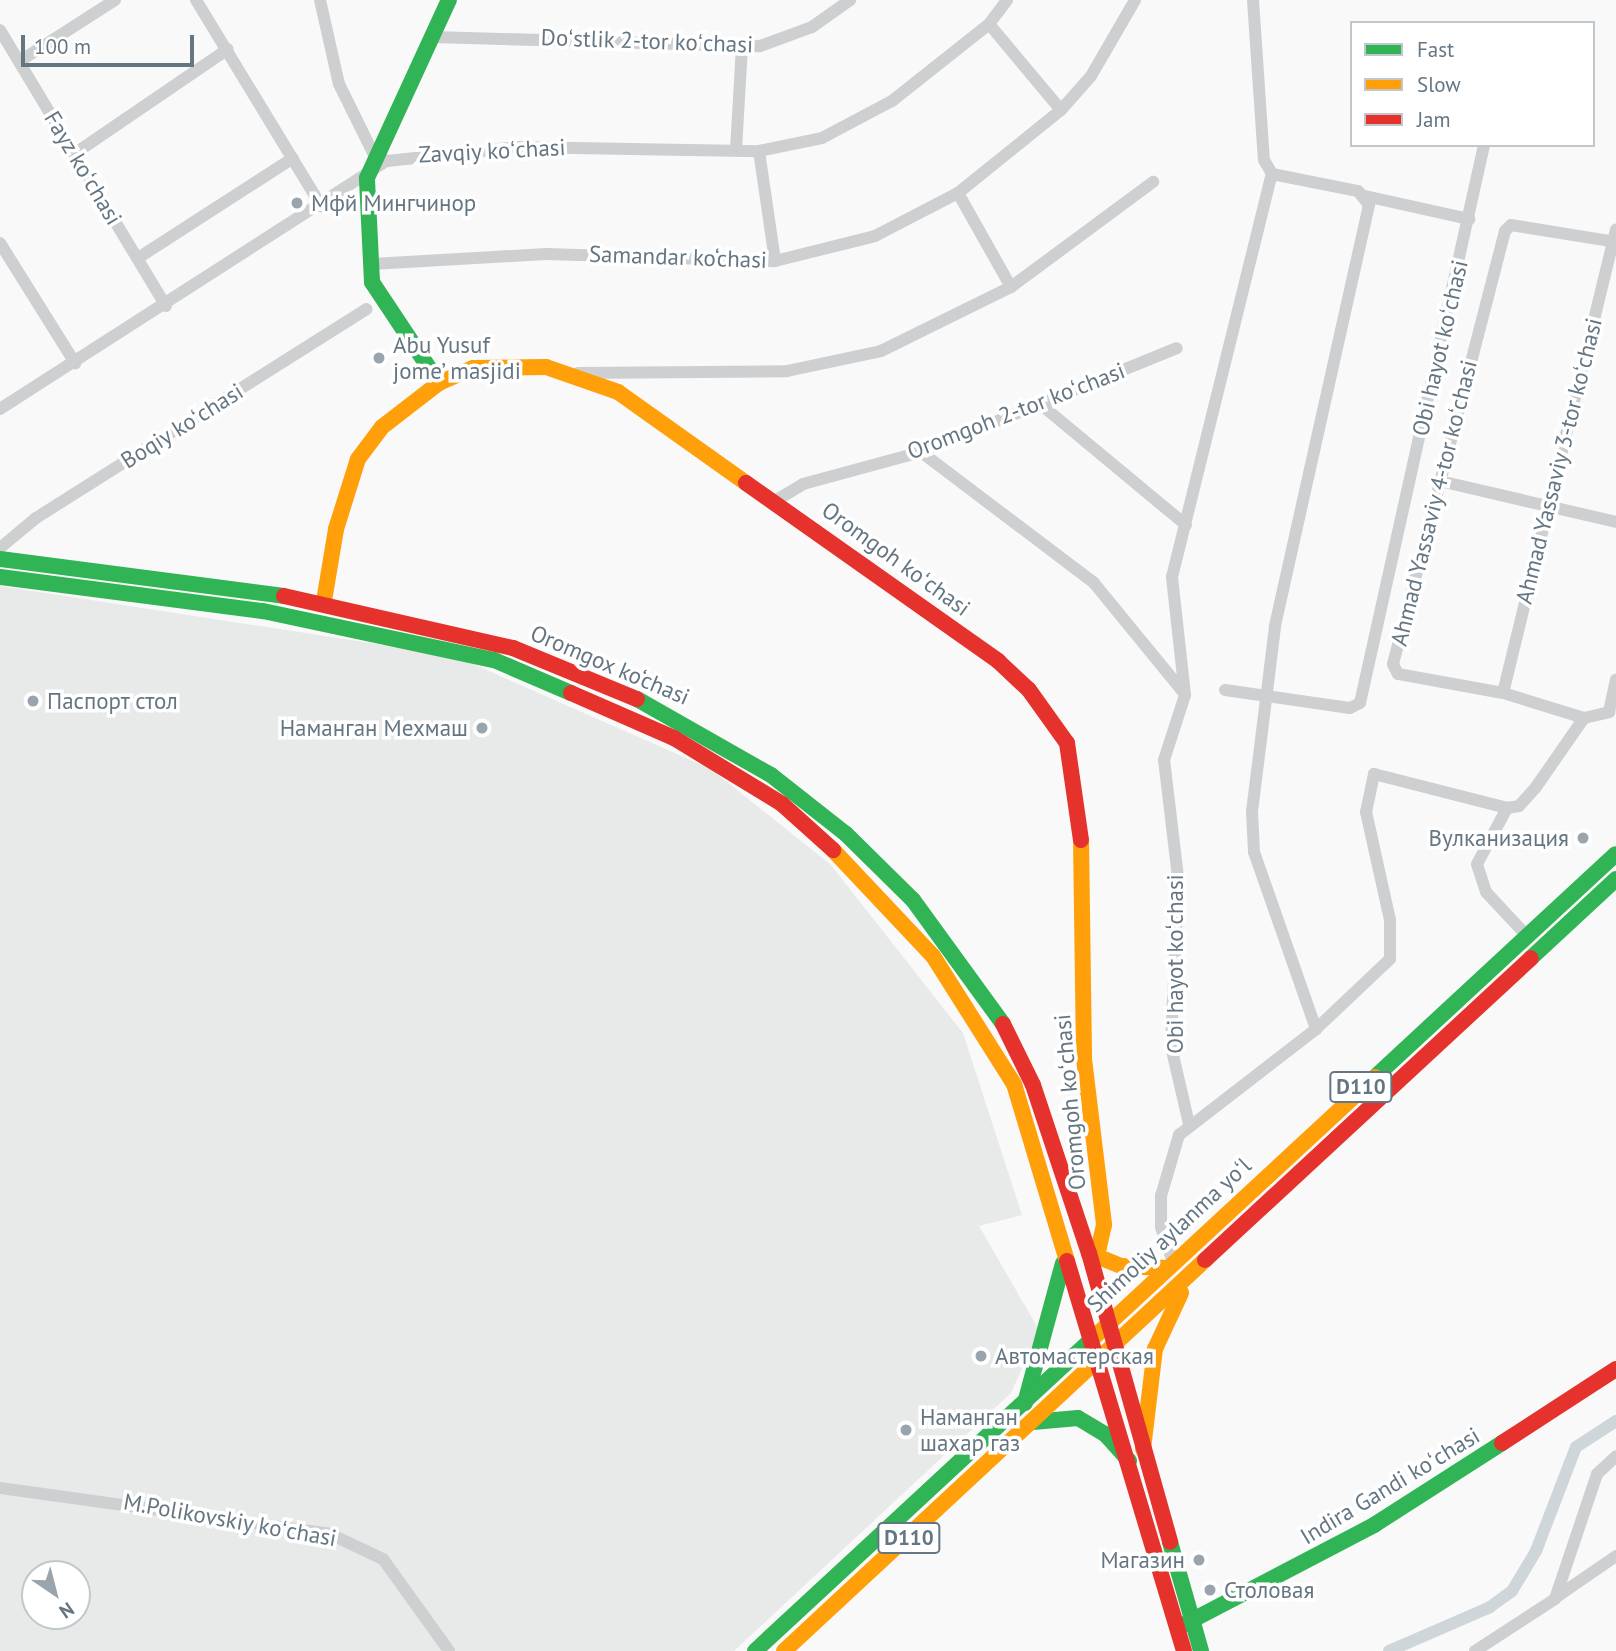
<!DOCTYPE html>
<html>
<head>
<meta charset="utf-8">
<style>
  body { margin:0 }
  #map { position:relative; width:1616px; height:1651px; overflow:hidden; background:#f9f9f9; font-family:"PT Sans",sans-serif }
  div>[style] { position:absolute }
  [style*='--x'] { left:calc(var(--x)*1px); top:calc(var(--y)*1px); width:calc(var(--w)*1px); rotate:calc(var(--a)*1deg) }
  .built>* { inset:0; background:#e8e9e9 }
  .canal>* { height:12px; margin:-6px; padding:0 6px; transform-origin:6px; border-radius:6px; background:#ced6d9 }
  .street>* { height:12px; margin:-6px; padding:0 6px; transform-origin:6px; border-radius:6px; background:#cecfd0 }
  .fast>* { height:16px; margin:-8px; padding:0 8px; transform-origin:8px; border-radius:8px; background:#30b455 }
  .slow>* { height:16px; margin:-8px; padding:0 8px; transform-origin:8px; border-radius:8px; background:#ff9f0a }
  .jam>* { height:16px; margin:-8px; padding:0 8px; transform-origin:8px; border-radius:8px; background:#e5322d }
  .dots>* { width:19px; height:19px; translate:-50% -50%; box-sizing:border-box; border:4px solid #fff; border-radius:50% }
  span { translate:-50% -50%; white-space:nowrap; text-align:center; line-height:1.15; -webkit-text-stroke:7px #fff; paint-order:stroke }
  .shield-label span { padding:2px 5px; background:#fff; border:2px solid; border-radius:5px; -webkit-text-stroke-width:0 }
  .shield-label { font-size:21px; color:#657683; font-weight:700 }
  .street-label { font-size:23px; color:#657683 }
  .poi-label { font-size:23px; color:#657683 }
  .left { translate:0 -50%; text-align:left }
  .right { translate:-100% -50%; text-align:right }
  .legend { position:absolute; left:1350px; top:21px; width:245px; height:126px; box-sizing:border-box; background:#fff; border:2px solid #c1c8cd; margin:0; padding:9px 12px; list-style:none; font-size:21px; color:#657683 }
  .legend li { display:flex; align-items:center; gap:14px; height:35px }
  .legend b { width:35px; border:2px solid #c1c8cd }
  .north { position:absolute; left:21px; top:1560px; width:70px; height:70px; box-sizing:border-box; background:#fff; border:2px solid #c1c8cd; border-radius:50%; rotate:145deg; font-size:19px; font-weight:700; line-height:28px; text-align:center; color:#657683 }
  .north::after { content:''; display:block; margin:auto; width:24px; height:32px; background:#99a4ac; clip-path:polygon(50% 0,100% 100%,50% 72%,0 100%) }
  .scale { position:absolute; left:21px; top:35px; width:173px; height:32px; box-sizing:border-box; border:4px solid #657683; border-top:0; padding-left:9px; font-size:21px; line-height:24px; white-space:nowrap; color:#657683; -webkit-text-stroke:5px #fff; paint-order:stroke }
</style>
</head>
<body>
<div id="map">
  <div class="built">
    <div style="clip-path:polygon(evenodd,0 586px,455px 656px,711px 769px,831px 865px,963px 1033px,1022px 1215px,979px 1226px,1039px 1330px,1011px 1393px,734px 1651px,0 1651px,0 586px,35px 1574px,77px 1574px,77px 1616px,35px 1616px,35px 1574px)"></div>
  </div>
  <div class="canal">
    <div style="--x:1389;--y:1651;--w:110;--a:-23.5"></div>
    <div style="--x:1490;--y:1607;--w:27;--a:-36"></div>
    <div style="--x:1512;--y:1591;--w:47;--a:-59"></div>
    <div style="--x:1536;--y:1551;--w:111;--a:-69"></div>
    <div style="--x:1576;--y:1447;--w:48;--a:-33"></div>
  </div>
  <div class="street">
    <div style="--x:196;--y:0;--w:242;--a:58.7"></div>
    <div style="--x:320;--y:0;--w:86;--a:77.3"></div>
    <div style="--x:339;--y:84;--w:81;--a:63.7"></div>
    <div style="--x:1253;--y:0;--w:160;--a:86.1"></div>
    <div style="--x:1264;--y:160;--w:16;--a:60"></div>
    <div style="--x:1272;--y:174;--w:88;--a:11.2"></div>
    <div style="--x:1358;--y:191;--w:18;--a:52"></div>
    <div style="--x:1369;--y:205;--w:432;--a:102.6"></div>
    <div style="--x:1275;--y:627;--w:185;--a:97.1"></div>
    <div style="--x:1252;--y:811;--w:41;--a:87.2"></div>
    <div style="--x:1254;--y:852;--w:188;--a:70.7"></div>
    <div style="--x:989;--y:24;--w:112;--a:50.1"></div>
    <div style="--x:0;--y:30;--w:322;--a:59"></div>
    <div style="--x:432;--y:37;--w:328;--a:1.6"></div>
    <div style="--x:760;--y:46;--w:55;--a:-20.1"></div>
    <div style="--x:812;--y:27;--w:47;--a:-35.4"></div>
    <div style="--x:20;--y:61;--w:113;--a:-32.7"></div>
    <div style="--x:736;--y:150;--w:103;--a:-86.7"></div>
    <div style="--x:759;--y:151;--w:111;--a:81.7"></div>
    <div style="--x:74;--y:154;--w:186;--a:-34.3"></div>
    <div style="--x:958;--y:193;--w:108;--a:60.6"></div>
    <div style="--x:1365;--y:196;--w:107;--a:12.5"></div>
    <div style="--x:0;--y:243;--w:142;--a:58"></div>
    <div style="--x:138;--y:258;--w:184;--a:-32.8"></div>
    <div style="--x:372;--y:264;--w:174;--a:-3.3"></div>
    <div style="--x:546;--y:254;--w:229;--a:1.8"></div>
    <div style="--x:775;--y:261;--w:103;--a:-14"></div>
    <div style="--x:875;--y:236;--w:93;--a:-27.4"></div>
    <div style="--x:958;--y:193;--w:132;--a:-38.9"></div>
    <div style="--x:1061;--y:110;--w:45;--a:-48.6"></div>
    <div style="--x:1091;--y:76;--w:88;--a:-59.9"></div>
    <div style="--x:578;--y:373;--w:209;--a:-0.5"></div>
    <div style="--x:787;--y:371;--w:96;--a:-12"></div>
    <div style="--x:881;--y:351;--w:145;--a:-26.2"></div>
    <div style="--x:1011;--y:287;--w:177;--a:-36.5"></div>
    <div style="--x:1039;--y:403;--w:191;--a:39.7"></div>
    <div style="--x:0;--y:409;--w:460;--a:-32.7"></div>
    <div style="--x:387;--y:161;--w:132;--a:-6.1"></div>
    <div style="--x:518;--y:147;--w:241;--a:1"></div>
    <div style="--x:759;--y:151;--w:64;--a:-11.7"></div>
    <div style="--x:822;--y:138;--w:79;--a:-27.9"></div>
    <div style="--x:892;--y:101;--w:124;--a:-38.4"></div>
    <div style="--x:989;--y:24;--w:30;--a:-53"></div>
    <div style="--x:921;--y:452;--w:217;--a:37.1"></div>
    <div style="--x:1094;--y:583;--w:142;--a:50.7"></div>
    <div style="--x:1440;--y:481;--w:181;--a:13.1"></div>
    <div style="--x:775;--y:501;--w:33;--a:-31"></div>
    <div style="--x:803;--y:484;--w:122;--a:-15.2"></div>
    <div style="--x:921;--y:452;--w:276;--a:-22.1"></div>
    <div style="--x:0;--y:548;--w:47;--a:-39.8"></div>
    <div style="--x:36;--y:518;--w:391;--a:-32.3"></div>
    <div style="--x:1225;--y:690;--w:126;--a:8.2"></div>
    <div style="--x:1350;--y:708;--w:11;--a:-27"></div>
    <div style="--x:1360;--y:703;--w:572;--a:-77.47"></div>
    <div style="--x:1503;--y:693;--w:477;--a:-76.3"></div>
    <div style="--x:1584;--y:718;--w:26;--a:-13"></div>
    <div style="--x:1609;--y:712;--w:33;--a:-78"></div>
    <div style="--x:1527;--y:936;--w:60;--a:-133"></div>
    <div style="--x:1486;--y:892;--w:29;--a:-108"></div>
    <div style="--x:1477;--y:864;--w:64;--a:-61.8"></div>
    <div style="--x:1507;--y:808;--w:12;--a:-9"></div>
    <div style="--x:1519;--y:806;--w:25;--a:-48"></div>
    <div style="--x:1536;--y:787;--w:84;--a:-55.2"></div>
    <div style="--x:1584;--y:718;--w:85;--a:-162.8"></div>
    <div style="--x:1503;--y:693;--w:107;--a:-169.7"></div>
    <div style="--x:1398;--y:674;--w:11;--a:-117"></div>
    <div style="--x:1393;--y:664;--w:447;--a:-75.5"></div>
    <div style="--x:1505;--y:231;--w:8;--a:-45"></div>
    <div style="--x:1511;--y:225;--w:106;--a:9.2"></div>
    <div style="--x:1189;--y:1124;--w:80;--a:-103"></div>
    <div style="--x:1171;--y:1046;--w:169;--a:-87.6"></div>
    <div style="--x:1178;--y:877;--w:118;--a:-96.8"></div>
    <div style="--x:1164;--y:760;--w:68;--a:-72.1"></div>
    <div style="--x:1185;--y:695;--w:119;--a:-96.3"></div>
    <div style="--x:1172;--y:577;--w:415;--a:-76.1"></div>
    <div style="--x:1173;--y:1262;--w:37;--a:-109"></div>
    <div style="--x:1161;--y:1227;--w:31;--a:-90"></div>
    <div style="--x:1161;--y:1196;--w:64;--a:-73.6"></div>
    <div style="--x:1179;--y:1135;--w:173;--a:-37.7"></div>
    <div style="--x:1316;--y:1029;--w:102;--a:-43.4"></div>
    <div style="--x:1390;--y:959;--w:39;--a:-90"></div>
    <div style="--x:1390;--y:920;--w:111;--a:-102.5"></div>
    <div style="--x:1366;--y:812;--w:39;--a:-78"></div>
    <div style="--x:1374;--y:774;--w:137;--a:14.3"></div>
    <div style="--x:0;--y:1488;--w:333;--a:7.9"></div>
    <div style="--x:330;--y:1534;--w:59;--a:25.3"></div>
    <div style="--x:383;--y:1559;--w:113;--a:54.3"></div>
    <div style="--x:1555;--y:1598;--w:74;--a:-34.5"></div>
    <div style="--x:1475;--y:1651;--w:95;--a:-33"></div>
    <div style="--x:1555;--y:1599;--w:132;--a:-71.4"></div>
    <div style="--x:1597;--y:1474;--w:26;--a:-43"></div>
  </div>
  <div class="fast">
    <div style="--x:439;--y:383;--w:121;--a:-123.6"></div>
    <div style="--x:372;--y:282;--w:104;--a:-92.8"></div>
    <div style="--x:367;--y:178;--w:196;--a:-65.3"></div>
    <div style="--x:0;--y:559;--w:286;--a:7.4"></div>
    <div style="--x:0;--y:577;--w:265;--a:7.4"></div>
    <div style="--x:263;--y:611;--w:236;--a:12"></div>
    <div style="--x:494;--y:660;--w:84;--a:23.2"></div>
    <div style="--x:637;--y:699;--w:154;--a:29.6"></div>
    <div style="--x:771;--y:775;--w:95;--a:38.2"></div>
    <div style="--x:846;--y:834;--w:94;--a:44.6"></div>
    <div style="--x:913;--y:900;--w:153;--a:54"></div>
    <div style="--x:1531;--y:958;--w:116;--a:-42.9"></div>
    <div style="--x:1375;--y:1077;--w:328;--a:-42.8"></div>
    <div style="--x:1025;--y:1403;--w:145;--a:-74.8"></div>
    <div style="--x:1033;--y:1422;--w:45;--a:-5.1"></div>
    <div style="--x:1078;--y:1418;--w:31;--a:31"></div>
    <div style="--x:1105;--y:1434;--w:36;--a:48"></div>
    <div style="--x:1170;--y:1542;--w:113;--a:74.1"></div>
    <div style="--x:1183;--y:1625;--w:216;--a:-27.6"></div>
    <div style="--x:1374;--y:1525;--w:152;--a:-32.6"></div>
    <div style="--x:755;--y:1651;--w:458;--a:-42.8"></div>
  </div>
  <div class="slow">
    <div style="--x:324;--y:601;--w:73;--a:-80.5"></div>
    <div style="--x:336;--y:529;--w:73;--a:-72.6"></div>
    <div style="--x:358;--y:459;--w:40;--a:-53"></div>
    <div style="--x:382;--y:427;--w:72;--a:-37.7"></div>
    <div style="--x:439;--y:383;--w:37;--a:-24"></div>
    <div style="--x:473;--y:368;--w:73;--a:-0.8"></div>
    <div style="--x:546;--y:367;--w:76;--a:19.1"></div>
    <div style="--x:618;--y:392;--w:157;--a:35.4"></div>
    <div style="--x:1081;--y:840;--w:219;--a:89.2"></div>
    <div style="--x:1084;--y:1059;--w:167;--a:83.1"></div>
    <div style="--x:1104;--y:1225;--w:23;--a:103"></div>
    <div style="--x:1099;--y:1247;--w:12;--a:149"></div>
    <div style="--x:833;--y:850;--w:146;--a:46.7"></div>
    <div style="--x:933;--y:956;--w:151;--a:57.7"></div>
    <div style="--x:1014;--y:1084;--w:185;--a:73.3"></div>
    <div style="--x:1089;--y:1253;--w:35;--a:22"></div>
    <div style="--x:1121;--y:1266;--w:46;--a:2.5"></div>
    <div style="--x:1091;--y:1340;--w:387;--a:-42.8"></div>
    <div style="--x:1143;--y:1449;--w:101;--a:-83.2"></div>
    <div style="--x:1155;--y:1349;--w:62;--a:-65.1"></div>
    <div style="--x:784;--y:1651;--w:575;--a:-42.88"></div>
  </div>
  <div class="jam">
    <div style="--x:746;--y:483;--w:309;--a:35.2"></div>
    <div style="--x:998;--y:661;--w:42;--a:43.1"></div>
    <div style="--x:1029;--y:690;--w:65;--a:54.4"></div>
    <div style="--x:1067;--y:743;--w:98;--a:81.8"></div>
    <div style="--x:284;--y:596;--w:235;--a:12.8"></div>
    <div style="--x:513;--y:648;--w:134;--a:22.4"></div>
    <div style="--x:571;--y:693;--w:112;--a:23.6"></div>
    <div style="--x:674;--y:738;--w:127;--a:31.4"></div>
    <div style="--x:782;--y:804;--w:69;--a:42"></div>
    <div style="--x:1003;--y:1024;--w:68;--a:63.8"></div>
    <div style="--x:1033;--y:1085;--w:177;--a:71.6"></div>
    <div style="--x:1089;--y:1253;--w:300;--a:74.3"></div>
    <div style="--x:1205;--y:1260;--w:444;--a:-42.8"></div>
    <div style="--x:1067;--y:1261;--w:407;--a:73.3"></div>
    <div style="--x:1502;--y:1443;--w:136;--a:-33"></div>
  </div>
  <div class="dots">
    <div style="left:297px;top:203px;background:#99a4ac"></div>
    <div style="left:379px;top:358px;background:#99a4ac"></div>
    <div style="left:33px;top:701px;background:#99a4ac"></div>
    <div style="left:482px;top:728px;background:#99a4ac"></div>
    <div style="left:1583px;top:838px;background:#99a4ac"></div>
    <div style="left:981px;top:1356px;background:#99a4ac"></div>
    <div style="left:906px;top:1430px;background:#99a4ac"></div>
    <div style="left:1199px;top:1560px;background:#99a4ac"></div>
    <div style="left:1210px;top:1590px;background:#99a4ac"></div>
  </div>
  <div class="shield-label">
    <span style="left:1361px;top:1087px">D110</span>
    <span style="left:909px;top:1538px">D110</span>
  </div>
  <div class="street-label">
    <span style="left:647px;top:41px;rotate:2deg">Doʻstlik 2-tor koʻchasi</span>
    <span style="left:492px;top:151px;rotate:-3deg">Zavqiy koʻchasi</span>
    <span style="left:83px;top:168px;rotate:59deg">Fayz koʻchasi</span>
    <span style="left:678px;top:257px;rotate:2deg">Samandar ko‘chasi</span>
    <span style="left:1440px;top:348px;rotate:-77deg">Obi hayot koʻchasi</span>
    <span style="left:1016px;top:411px;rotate:-21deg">Oromgoh 2-tor koʻchasi</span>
    <span style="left:182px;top:426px;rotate:-32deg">Boqiy koʻchasi</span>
    <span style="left:1559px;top:461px;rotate:-76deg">Ahmad Yassaviy 3-tor koʻchasi</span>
    <span style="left:1434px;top:503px;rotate:-76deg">Ahmad Yassaviy 4-tor koʻchasi</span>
    <span style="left:896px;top:559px;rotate:36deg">Oromgoh koʻchasi</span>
    <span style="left:610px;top:665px;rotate:23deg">Oromgox ko‘chasi</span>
    <span style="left:1175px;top:964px;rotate:-90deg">Obi hayot koʻchasi</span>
    <span style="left:1070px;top:1102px;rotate:-95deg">Oromgoh koʻchasi</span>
    <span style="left:1169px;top:1235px;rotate:-43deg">Shimoliy aylanma yoʻl</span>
    <span style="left:1390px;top:1486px;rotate:-31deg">Indira Gandi koʻchasi</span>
    <span style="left:230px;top:1520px;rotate:10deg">M.Polikovskiy koʻchasi</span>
  </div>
  <div class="poi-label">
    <span class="left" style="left:311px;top:203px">Мфй Мингчинор</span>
    <span class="left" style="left:393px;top:358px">Abu Yusuf<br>jome’ masjidi</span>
    <span class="left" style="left:47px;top:701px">Паспорт стол</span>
    <span class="right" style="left:468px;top:728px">Наманган Мехмаш</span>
    <span class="right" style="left:1569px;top:838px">Вулканизация</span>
    <span class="left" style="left:995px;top:1356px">Автомастерская</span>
    <span class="left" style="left:920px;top:1430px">Наманган<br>шахар газ</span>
    <span class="right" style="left:1185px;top:1560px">Магазин</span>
    <span class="left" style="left:1224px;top:1590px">Столовая</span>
  </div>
  <ul class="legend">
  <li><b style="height:9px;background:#30b455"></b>Fast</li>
  <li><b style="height:9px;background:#ff9f0a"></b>Slow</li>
  <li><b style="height:9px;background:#e5322d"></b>Jam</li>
  </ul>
  <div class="north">N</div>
  <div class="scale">100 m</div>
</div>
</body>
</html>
